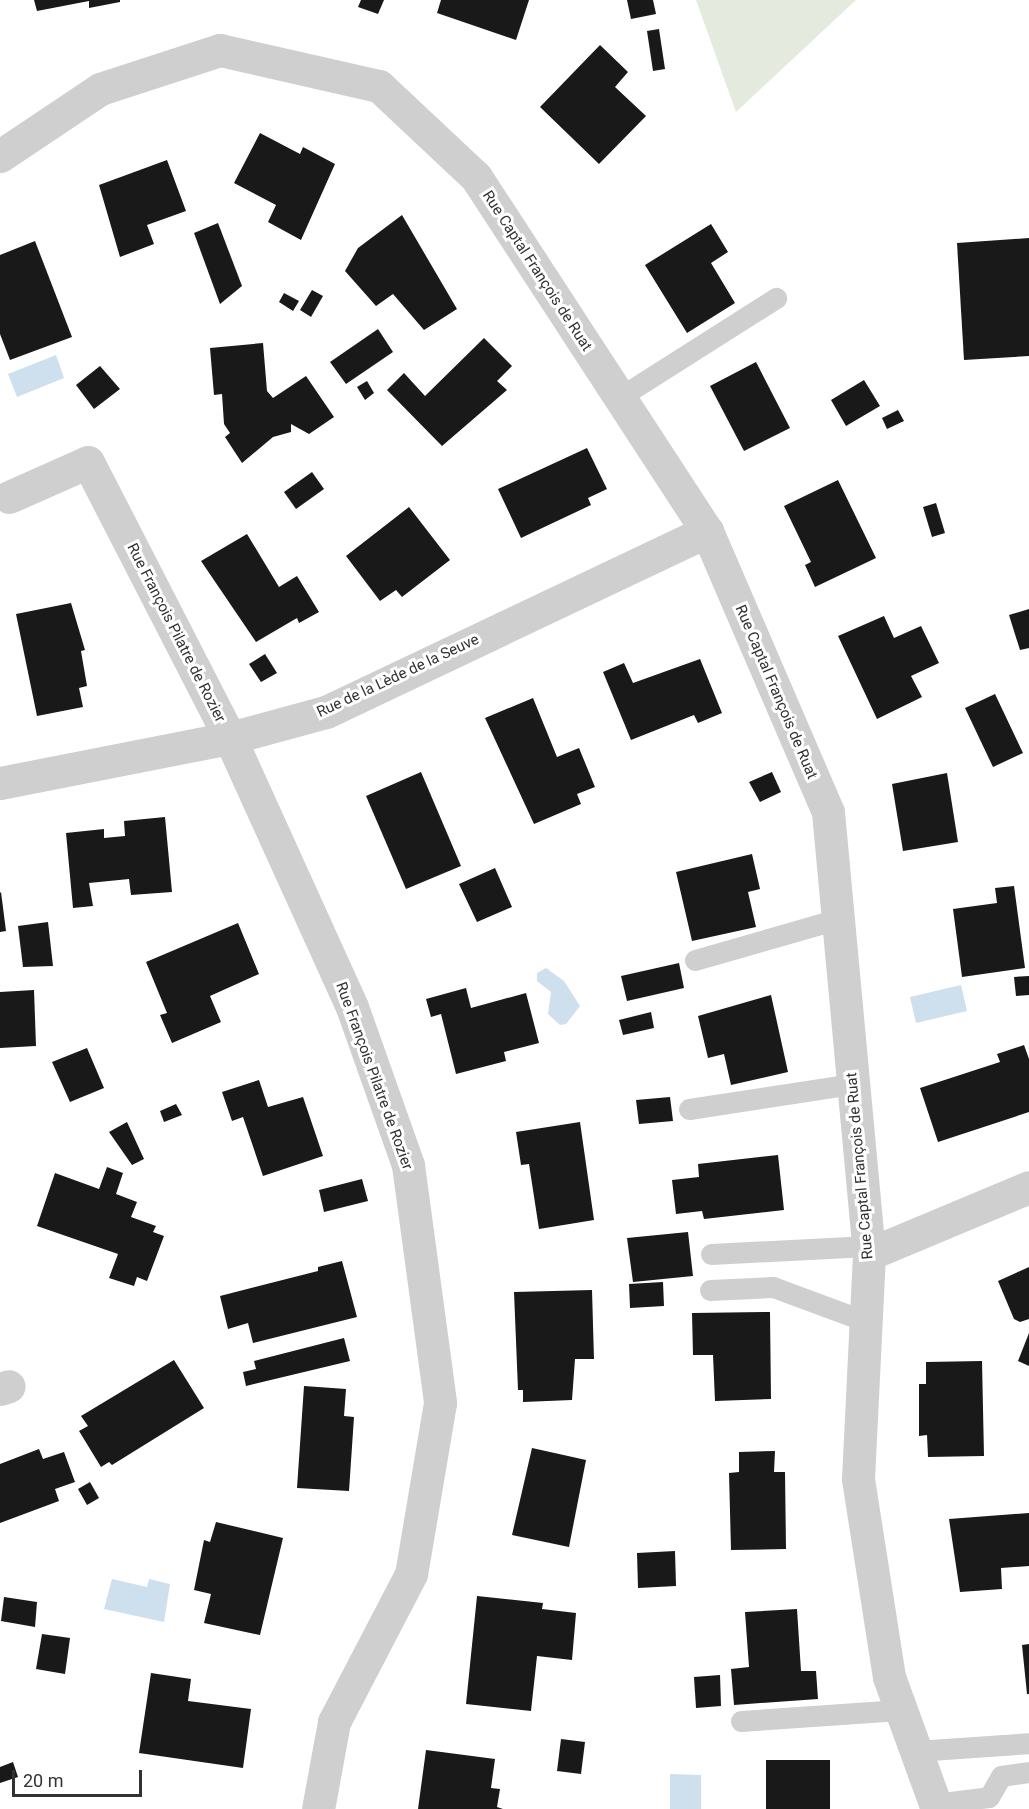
<!DOCTYPE html>
<html>
<head>
<meta charset="utf-8">
<style>
  body { margin:0 }
  #map { position:relative; width:1029px; height:1809px; overflow:hidden; background:#fff; font-family:Roboto,sans-serif }
  div>[style] { position:absolute }
  [style*='--x'] { left:calc(var(--x)*1px); top:calc(var(--y)*1px); width:calc(var(--w)*1px); rotate:calc(var(--a)*1deg) }
  .green>* { inset:0; background:#e4ebde }
  .water>* { inset:0; background:#cedfed }
  .building>* { inset:0; background:#191919 }
  .lane>* { height:21px; margin:-10.5px; padding:0 10.5px; transform-origin:10.5px; border-radius:10.5px; background:#cfcfcf }
  .street>* { height:33px; margin:-16.5px; padding:0 16.5px; transform-origin:16.5px; border-radius:16.5px; background:#cfcfcf }
  span { translate:-50% -50%; white-space:nowrap; text-align:center; line-height:1.15; -webkit-text-stroke:6px #fff; paint-order:stroke }
  .street-label { font-size:15px; color:#323232 }
  .scale { position:absolute; left:12px; top:1770px; width:130px; height:27px; box-sizing:border-box; border:3px solid #323232; border-top:0; padding-left:8px; font-size:18px; line-height:21px; white-space:nowrap; color:#323232; -webkit-text-stroke:4px #fff; paint-order:stroke }
</style>
</head>
<body>
<div id="map">
  <div class="green">
    <div style="clip-path:polygon(696px 0,856px 0,736px 112px)"></div>
  </div>
  <div class="water">
    <div style="clip-path:polygon(56px 355px,64px 378px,17px 397px,8px 374px)"></div>
    <div style="clip-path:polygon(546px 968px,564px 981px,580px 1006px,566px 1024px,560px 1025px,548px 1014px,551px 992px,537px 981px,537px 973px)"></div>
    <div style="clip-path:polygon(961px 985px,967px 1011px,916px 1023px,910px 997px)"></div>
    <div style="clip-path:polygon(112px 1579px,147px 1587px,149px 1579px,170px 1584px,164px 1622px,104px 1609px)"></div>
    <div style="clip-path:polygon(670px 1774px,701px 1775px,701px 1809px,670px 1809px)"></div>
  </div>
  <div class="building">
    <div style="clip-path:polygon(34px 0,120px 0,120px 2px,89px 8px,89px 1px,37px 11px)"></div>
    <div style="clip-path:polygon(361px 0,384px 0,378px 14px,358px 7px)"></div>
    <div style="clip-path:polygon(441px 0,529px 0,516px 40px,437px 13px)"></div>
    <div style="clip-path:polygon(627px 0,653px 0,656px 14px,631px 19px)"></div>
    <div style="clip-path:polygon(659px 29px,665px 69px,653px 71px,647px 31px)"></div>
    <div style="clip-path:polygon(600px 45px,628px 72px,615px 87px,646px 116px,599px 164px,540px 107px)"></div>
    <div style="clip-path:polygon(260px 133px,300px 154px,303px 147px,335px 164px,301px 240px,268px 222px,276px 205px,234px 183px)"></div>
    <div style="clip-path:polygon(167px 160px,186px 211px,147px 225px,154px 244px,120px 257px,99px 185px)"></div>
    <div style="clip-path:polygon(402px 215px,457px 309px,424px 330px,393px 294px,376px 306px,345px 271px,358px 248px)"></div>
    <div style="clip-path:polygon(218px 223px,242px 286px,220px 304px,194px 233px)"></div>
    <div style="clip-path:polygon(711px 224px,728px 252px,711px 263px,735px 303px,687px 333px,645px 265px)"></div>
    <div style="clip-path:polygon(1029px 238px,1029px 356px,964px 360px,957px 243px)"></div>
    <div style="clip-path:polygon(35px 241px,72px 337px,10px 360px,0 334px,0 255px)"></div>
    <div style="clip-path:polygon(312px 290px,323px 296px,311px 317px,300px 310px)"></div>
    <div style="clip-path:polygon(284px 293px,299px 301px,293px 311px,279px 302px)"></div>
    <div style="clip-path:polygon(378px 329px,393px 352px,346px 384px,330px 362px)"></div>
    <div style="clip-path:polygon(484px 338px,512px 366px,497px 381px,507px 390px,442px 446px,387px 390px,404px 373px,425px 396px)"></div>
    <div style="clip-path:polygon(263px 343px,267px 391px,273px 398px,306px 376px,334px 417px,309px 434px,291px 424px,291px 432px,273px 437px,242px 463px,225px 437px,230px 433px,224px 424px,222px 394px,214px 395px,210px 348px)"></div>
    <div style="clip-path:polygon(756px 362px,790px 428px,744px 451px,710px 386px)"></div>
    <div style="clip-path:polygon(100px 366px,120px 389px,94px 409px,76px 385px)"></div>
    <div style="clip-path:polygon(864px 380px,880px 406px,846px 426px,831px 400px)"></div>
    <div style="clip-path:polygon(367px 381px,374px 393px,365px 400px,357px 387px)"></div>
    <div style="clip-path:polygon(898px 410px,904px 421px,887px 429px,882px 418px)"></div>
    <div style="clip-path:polygon(587px 448px,607px 489px,588px 498px,591px 505px,521px 538px,498px 489px)"></div>
    <div style="clip-path:polygon(312px 472px,324px 489px,296px 509px,284px 492px)"></div>
    <div style="clip-path:polygon(838px 480px,876px 558px,815px 587px,805px 565px,811px 562px,784px 506px)"></div>
    <div style="clip-path:polygon(936px 503px,945px 533px,932px 537px,923px 507px)"></div>
    <div style="clip-path:polygon(409px 507px,450px 560px,402px 597px,396px 590px,380px 601px,346px 556px)"></div>
    <div style="clip-path:polygon(247px 534px,279px 587px,297px 576px,319px 612px,299px 623px,297px 618px,256px 642px,201px 561px)"></div>
    <div style="clip-path:polygon(71px 603px,85px 650px,81px 651px,87px 686px,79px 688px,83px 707px,37px 716px,16px 614px)"></div>
    <div style="clip-path:polygon(1029px 609px,1029px 648px,1020px 650px,1009px 615px)"></div>
    <div style="clip-path:polygon(884px 616px,894px 638px,921px 626px,939px 663px,911px 676px,922px 697px,877px 719px,838px 636px)"></div>
    <div style="clip-path:polygon(265px 654px,277px 673px,261px 682px,249px 664px)"></div>
    <div style="clip-path:polygon(700px 659px,722px 713px,698px 723px,694px 715px,631px 740px,603px 672px,624px 663px,633px 683px)"></div>
    <div style="clip-path:polygon(995px 694px,1023px 753px,993px 767px,965px 708px)"></div>
    <div style="clip-path:polygon(533px 698px,557px 757px,579px 748px,595px 787px,577px 794px,581px 804px,534px 824px,485px 718px)"></div>
    <div style="clip-path:polygon(421px 772px,461px 866px,406px 889px,366px 796px)"></div>
    <div style="clip-path:polygon(772px 772px,781px 792px,760px 802px,749px 782px)"></div>
    <div style="clip-path:polygon(947px 773px,958px 842px,903px 851px,892px 784px)"></div>
    <div style="clip-path:polygon(165px 817px,172px 892px,131px 895px,129px 879px,89px 883px,93px 906px,73px 908px,66px 833px,104px 829px,104px 838px,125px 836px,124px 821px)"></div>
    <div style="clip-path:polygon(752px 854px,760px 889px,748px 892px,756px 927px,692px 941px,676px 872px)"></div>
    <div style="clip-path:polygon(495px 868px,512px 907px,477px 922px,459px 884px)"></div>
    <div style="clip-path:polygon(1014px 886px,1025px 968px,962px 977px,953px 909px,997px 903px,995px 888px)"></div>
    <div style="clip-path:polygon(1px 892px,6px 931px,0 932px,0 893px)"></div>
    <div style="clip-path:polygon(48px 922px,53px 966px,23px 967px,18px 926px)"></div>
    <div style="clip-path:polygon(238px 923px,259px 974px,210px 996px,221px 1022px,172px 1043px,160px 1015px,167px 1013px,146px 962px)"></div>
    <div style="clip-path:polygon(679px 963px,684px 988px,627px 1001px,621px 976px)"></div>
    <div style="clip-path:polygon(1029px 976px,1029px 995px,1016px 996px,1014px 977px)"></div>
    <div style="clip-path:polygon(466px 988px,471px 1008px,526px 993px,539px 1043px,504px 1052px,506px 1061px,456px 1074px,441px 1014px,431px 1017px,426px 999px)"></div>
    <div style="clip-path:polygon(34px 990px,36px 1046px,0 1048px,0 992px)"></div>
    <div style="clip-path:polygon(771px 995px,788px 1072px,731px 1085px,724px 1054px,708px 1058px,698px 1016px)"></div>
    <div style="clip-path:polygon(651px 1012px,654px 1028px,623px 1035px,619px 1020px)"></div>
    <div style="clip-path:polygon(1024px 1045px,1029px 1059px,1029px 1112px,938px 1142px,920px 1088px,1000px 1062px,997px 1054px)"></div>
    <div style="clip-path:polygon(87px 1048px,104px 1088px,70px 1102px,52px 1062px)"></div>
    <div style="clip-path:polygon(259px 1080px,268px 1107px,303px 1097px,323px 1156px,263px 1176px,243px 1117px,232px 1121px,222px 1092px)"></div>
    <div style="clip-path:polygon(670px 1097px,673px 1121px,639px 1124px,636px 1100px)"></div>
    <div style="clip-path:polygon(176px 1104px,182px 1115px,164px 1122px,160px 1111px)"></div>
    <div style="clip-path:polygon(127px 1122px,144px 1159px,132px 1165px,109px 1132px)"></div>
    <div style="clip-path:polygon(580px 1122px,594px 1220px,539px 1229px,529px 1164px,521px 1165px,516px 1132px)"></div>
    <div style="clip-path:polygon(778px 1155px,784px 1210px,704px 1219px,702px 1211px,676px 1214px,672px 1180px,699px 1177px,698px 1164px)"></div>
    <div style="clip-path:polygon(107px 1167px,123px 1173px,116px 1194px,137px 1202px,131px 1217px,156px 1226px,153px 1232px,164px 1236px,147px 1281px,137px 1277px,134px 1286px,109px 1278px,118px 1254px,37px 1226px,55px 1173px,99px 1189px)"></div>
    <div style="clip-path:polygon(362px 1179px,368px 1201px,324px 1212px,319px 1190px)"></div>
    <div style="clip-path:polygon(688px 1232px,693px 1276px,633px 1282px,627px 1238px)"></div>
    <div style="clip-path:polygon(342px 1261px,357px 1317px,253px 1343px,248px 1323px,228px 1329px,220px 1296px,318px 1271px,318px 1267px)"></div>
    <div style="clip-path:polygon(1029px 1267px,1029px 1319px,1020px 1322px,1014px 1319px,998px 1281px)"></div>
    <div style="clip-path:polygon(663px 1282px,664px 1306px,630px 1308px,629px 1284px)"></div>
    <div style="clip-path:polygon(592px 1290px,594px 1359px,575px 1359px,572px 1400px,523px 1402px,523px 1390px,518px 1390px,514px 1292px)"></div>
    <div style="clip-path:polygon(770px 1312px,771px 1399px,715px 1401px,713px 1355px,693px 1355px,692px 1313px)"></div>
    <div style="clip-path:polygon(1029px 1333px,1029px 1366px,1018px 1361px)"></div>
    <div style="clip-path:polygon(344px 1338px,350px 1361px,246px 1386px,243px 1372px,256px 1369px,254px 1361px)"></div>
    <div style="clip-path:polygon(174px 1360px,204px 1408px,112px 1465px,109px 1462px,101px 1467px,79px 1431px,88px 1426px,81px 1416px)"></div>
    <div style="clip-path:polygon(982px 1361px,984px 1456px,928px 1457px,927px 1435px,919px 1436px,919px 1384px,926px 1384px,926px 1362px)"></div>
    <div style="clip-path:polygon(304px 1386px,346px 1389px,344px 1416px,354px 1417px,349px 1491px,297px 1488px)"></div>
    <div style="clip-path:polygon(532px 1448px,586px 1460px,569px 1547px,512px 1535px)"></div>
    <div style="clip-path:polygon(39px 1449px,43px 1459px,64px 1452px,75px 1482px,55px 1489px,59px 1501px,0 1523px,0 1464px)"></div>
    <div style="clip-path:polygon(775px 1451px,774px 1472px,785px 1472px,786px 1549px,731px 1550px,729px 1473px,739px 1472px,739px 1452px)"></div>
    <div style="clip-path:polygon(90px 1482px,99px 1498px,87px 1505px,78px 1489px)"></div>
    <div style="clip-path:polygon(1029px 1513px,1029px 1566px,1001px 1568px,1002px 1589px,960px 1592px,949px 1519px)"></div>
    <div style="clip-path:polygon(216px 1522px,283px 1538px,260px 1635px,204px 1623px,211px 1594px,194px 1590px,204px 1540px,210px 1542px)"></div>
    <div style="clip-path:polygon(675px 1551px,676px 1586px,638px 1588px,637px 1553px)"></div>
    <div style="clip-path:polygon(477px 1596px,543px 1603px,542px 1609px,576px 1613px,572px 1660px,537px 1656px,531px 1711px,466px 1704px)"></div>
    <div style="clip-path:polygon(4px 1597px,37px 1602px,35px 1627px,1px 1621px)"></div>
    <div style="clip-path:polygon(797px 1609px,801px 1671px,816px 1671px,818px 1699px,734px 1705px,731px 1669px,749px 1667px,745px 1612px)"></div>
    <div style="clip-path:polygon(42px 1634px,70px 1638px,65px 1674px,36px 1669px)"></div>
    <div style="clip-path:polygon(1029px 1644px,1029px 1694px,1027px 1694px,1022px 1645px)"></div>
    <div style="clip-path:polygon(151px 1673px,191px 1679px,188px 1701px,251px 1709px,243px 1768px,139px 1753px)"></div>
    <div style="clip-path:polygon(720px 1675px,721px 1706px,696px 1708px,694px 1677px)"></div>
    <div style="clip-path:polygon(561px 1739px,585px 1742px,581px 1774px,557px 1771px)"></div>
    <div style="clip-path:polygon(426px 1750px,495px 1759px,491px 1788px,500px 1789px,497px 1807px,503px 1809px,418px 1809px)"></div>
    <div style="clip-path:polygon(766px 1760px,830px 1760px,830px 1809px,766px 1809px)"></div>
    <div style="clip-path:polygon(13px 1762px,18px 1777px,0 1783px,0 1767px)"></div>
  </div>
  <div class="lane">
    <div style="--x:620;--y:397;--w:185;--a:-32.4"></div>
    <div style="--x:695;--y:960;--w:149;--a:-16"></div>
    <div style="--x:689;--y:1109;--w:166;--a:-8.7"></div>
    <div style="--x:711;--y:1254;--w:157;--a:-2.9"></div>
    <div style="--x:710;--y:1290;--w:63;--a:-2.7"></div>
    <div style="--x:773;--y:1287;--w:98;--a:20.3"></div>
    <div style="--x:741;--y:1721;--w:159;--a:-4"></div>
    <div style="--x:916;--y:1751;--w:113;--a:-4"></div>
    <div style="--x:935;--y:1804;--w:54;--a:-7.4"></div>
    <div style="--x:989;--y:1797;--w:24;--a:-60"></div>
    <div style="--x:1001;--y:1776;--w:28;--a:-8"></div>
  </div>
  <div class="street">
    <div style="--x:0;--y:156;--w:120;--a:-33.8"></div>
    <div style="--x:100;--y:89;--w:126;--a:-18"></div>
    <div style="--x:220;--y:50;--w:163;--a:12.8"></div>
    <div style="--x:379;--y:86;--w:133;--a:43.2"></div>
    <div style="--x:476;--y:177;--w:423;--a:56.9"></div>
    <div style="--x:707;--y:531;--w:306;--a:66.7"></div>
    <div style="--x:828;--y:812;--w:444;--a:84.7"></div>
    <div style="--x:869;--y:1254;--w:225;--a:92.8"></div>
    <div style="--x:858;--y:1479;--w:200;--a:81.1"></div>
    <div style="--x:889;--y:1677;--w:140;--a:70"></div>
    <div style="--x:9;--y:497;--w:86;--a:-23.9"></div>
    <div style="--x:88;--y:462;--w:310;--a:62.8"></div>
    <div style="--x:230;--y:738;--w:295;--a:65.6"></div>
    <div style="--x:352;--y:1007;--w:168;--a:70.5"></div>
    <div style="--x:408;--y:1165;--w:240;--a:82.3"></div>
    <div style="--x:440;--y:1403;--w:173;--a:99.6"></div>
    <div style="--x:411;--y:1574;--w:167;--a:117.5"></div>
    <div style="--x:334;--y:1722;--w:88;--a:100.4"></div>
    <div style="--x:0;--y:783;--w:234;--a:-11.1"></div>
    <div style="--x:230;--y:738;--w:99;--a:-15.2"></div>
    <div style="--x:326;--y:712;--w:422;--a:-25.4"></div>
    <div style="--x:869;--y:1254;--w:173;--a:-22.7"></div>
    <div style="--x:0;--y:1389;--w:9;--a:-18"></div>
  </div>
  <div class="street-label">
    <span style="left:537px;top:271px;rotate:57deg">Rue Captal François de Ruat</span>
    <span style="left:176px;top:633px;rotate:63deg">Rue François Pilatre de Rozier</span>
    <span style="left:398px;top:676px;rotate:-25deg">Rue de la Lède de la Seuve</span>
    <span style="left:776px;top:692px;rotate:67deg">Rue Captal François de Ruat</span>
    <span style="left:374px;top:1076px;rotate:70deg">Rue François Pilatre de Rozier</span>
    <span style="left:860px;top:1166px;rotate:-95deg">Rue Captal François de Ruat</span>
  </div>
  <div class="scale">20 m</div>
</div>
</body>
</html>
